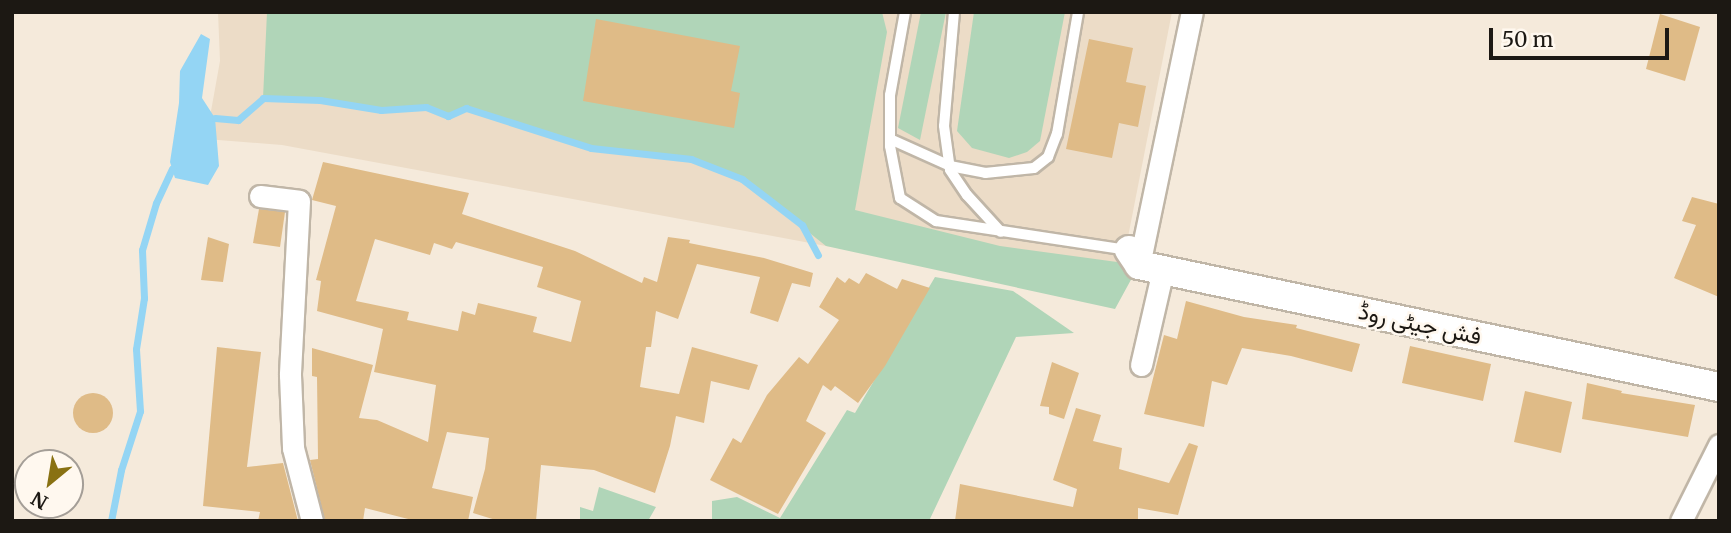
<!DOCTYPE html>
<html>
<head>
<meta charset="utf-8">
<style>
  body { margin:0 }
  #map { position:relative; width:1731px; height:533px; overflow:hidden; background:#f5eadb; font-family:Merriweather,Vazirmatn,serif }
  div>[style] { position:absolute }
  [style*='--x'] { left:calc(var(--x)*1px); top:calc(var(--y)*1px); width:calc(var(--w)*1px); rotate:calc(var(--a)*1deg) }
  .built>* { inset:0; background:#ecdcc7 }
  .green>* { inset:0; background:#b0d5b8 }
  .water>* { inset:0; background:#94d5f4 }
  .stream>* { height:7px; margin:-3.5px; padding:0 3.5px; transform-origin:3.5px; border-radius:3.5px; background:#94d5f4 }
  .building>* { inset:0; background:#dfbb87 }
  .round { border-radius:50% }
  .roads { filter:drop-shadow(2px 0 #c0b6a7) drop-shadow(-2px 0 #c0b6a7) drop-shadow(0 2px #c0b6a7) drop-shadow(0 -2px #c0b6a7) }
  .service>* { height:10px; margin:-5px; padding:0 5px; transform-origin:5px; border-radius:5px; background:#fff }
  .minor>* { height:21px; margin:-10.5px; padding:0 10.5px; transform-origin:10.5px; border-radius:10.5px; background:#fff }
  .tertiary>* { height:28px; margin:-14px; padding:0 14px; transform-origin:14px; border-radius:14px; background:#fff }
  span { translate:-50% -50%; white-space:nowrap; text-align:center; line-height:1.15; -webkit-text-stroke:5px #fff8ef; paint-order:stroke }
  .street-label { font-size:23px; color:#1c1813 }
  .frame { position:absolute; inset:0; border:14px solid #1c1813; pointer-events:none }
  .north { position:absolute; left:14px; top:449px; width:70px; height:70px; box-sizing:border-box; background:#fff8ef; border:2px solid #a49e97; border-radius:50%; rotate:210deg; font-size:19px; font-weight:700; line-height:28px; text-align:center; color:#1c1813 }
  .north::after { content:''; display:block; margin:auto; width:24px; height:32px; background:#897112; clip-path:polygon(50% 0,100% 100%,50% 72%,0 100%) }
  .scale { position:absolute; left:1489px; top:28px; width:180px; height:32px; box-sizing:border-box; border:4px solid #1c1813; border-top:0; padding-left:9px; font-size:21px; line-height:24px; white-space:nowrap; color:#1c1813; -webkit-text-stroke:5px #fff8ef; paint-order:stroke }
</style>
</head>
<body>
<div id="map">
  <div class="built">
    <div style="clip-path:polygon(218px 12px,1172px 12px,1121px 273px,826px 246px,282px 145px,206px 139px,220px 61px)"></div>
  </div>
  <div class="green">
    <div style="clip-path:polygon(267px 12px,882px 12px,887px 32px,855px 210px,1000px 246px,1139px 265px,1115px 309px,826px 246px,742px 179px,691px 159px,591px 148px,466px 108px,448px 116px,426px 107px,381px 110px,320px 100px,263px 98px)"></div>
    <div style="clip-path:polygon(921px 12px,946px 12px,920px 140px,898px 128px)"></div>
    <div style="clip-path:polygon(974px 12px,1065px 12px,1040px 141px,1027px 152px,1009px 158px,972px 148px,957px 131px)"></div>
    <div style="clip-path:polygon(935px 277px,1013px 291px,1074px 333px,1016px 337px,929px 521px,712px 521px,712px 501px,737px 497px,780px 518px,847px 410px,855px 413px)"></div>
    <div style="clip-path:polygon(599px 487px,656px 507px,648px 521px,580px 521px,580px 507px,593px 511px)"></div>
  </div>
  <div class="water">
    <div style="clip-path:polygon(201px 34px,210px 39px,202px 98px,215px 118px,219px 166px,208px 185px,175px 178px,170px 162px,179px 103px,180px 71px)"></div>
  </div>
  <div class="stream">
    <div style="--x:215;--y:118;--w:23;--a:5"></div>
    <div style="--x:238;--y:120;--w:33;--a:-41"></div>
    <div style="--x:263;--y:98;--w:57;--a:2"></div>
    <div style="--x:320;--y:100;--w:62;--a:9.3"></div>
    <div style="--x:381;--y:110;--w:45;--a:-3.8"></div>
    <div style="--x:426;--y:107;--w:24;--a:22"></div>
    <div style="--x:448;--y:116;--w:20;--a:-24"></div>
    <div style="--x:466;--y:108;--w:131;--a:17.7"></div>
    <div style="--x:591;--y:148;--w:101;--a:6.3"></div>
    <div style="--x:691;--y:159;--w:55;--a:21.4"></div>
    <div style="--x:742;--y:179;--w:76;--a:37.5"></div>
    <div style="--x:802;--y:225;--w:34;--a:62"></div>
    <div style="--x:111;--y:521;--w:52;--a:-78.9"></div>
    <div style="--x:121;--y:470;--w:62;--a:-72.1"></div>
    <div style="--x:140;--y:411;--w:62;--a:-93.7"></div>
    <div style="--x:136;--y:349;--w:52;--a:-81.1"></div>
    <div style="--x:144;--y:298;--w:48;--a:-92.4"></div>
    <div style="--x:142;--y:250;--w:49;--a:-73.4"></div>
    <div style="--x:156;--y:203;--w:38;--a:-65"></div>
  </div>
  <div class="building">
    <div style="clip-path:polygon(1660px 14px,1700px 27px,1685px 81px,1646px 69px)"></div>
    <div style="clip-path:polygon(596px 19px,740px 46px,731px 91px,740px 93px,734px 128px,583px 101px)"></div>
    <div style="clip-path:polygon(1089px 39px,1133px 48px,1126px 82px,1146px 86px,1138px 127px,1119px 123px,1112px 158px,1066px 149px)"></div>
    <div style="clip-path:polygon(evenodd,323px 162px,469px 193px,462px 214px,575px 251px,642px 283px,644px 277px,657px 282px,668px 237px,690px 240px,689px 243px,764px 258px,813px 273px,810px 287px,792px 283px,778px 322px,750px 313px,760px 277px,697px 264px,678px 319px,656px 311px,651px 347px,646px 347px,640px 387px,679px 394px,692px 347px,758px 365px,749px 390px,711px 381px,704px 423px,676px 416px,670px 446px,655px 493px,594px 470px,541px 465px,536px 521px,499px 521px,473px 513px,485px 469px,489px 438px,447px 432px,432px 488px,473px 497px,468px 521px,416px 521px,365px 508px,363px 521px,325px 521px,310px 460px,318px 459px,317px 377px,312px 376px,312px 348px,373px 365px,359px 418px,377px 420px,428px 442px,436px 385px,374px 372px,383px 329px,317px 311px,321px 281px,316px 280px,336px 206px,312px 200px,323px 162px,375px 239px,430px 255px,434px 243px,452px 249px,456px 242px,543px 267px,537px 287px,581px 301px,571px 342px,533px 332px,537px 317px,478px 303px,475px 315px,462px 311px,458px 331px,407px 320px,409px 312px,356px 301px,375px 239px)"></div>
    <div style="clip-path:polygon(1692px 197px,1719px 204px,1719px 297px,1674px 278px,1696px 225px,1682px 221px)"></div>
    <div style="clip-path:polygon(259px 209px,285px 212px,280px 247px,253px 243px)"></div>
    <div style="clip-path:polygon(208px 237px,229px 244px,223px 282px,201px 280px)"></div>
    <div style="clip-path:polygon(866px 273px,897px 289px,902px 279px,930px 288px,885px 366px,858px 403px,835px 386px,831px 391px,823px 385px,806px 421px,826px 433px,778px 514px,710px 480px,733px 438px,741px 443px,767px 395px,799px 357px,808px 364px,839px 320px,819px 307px,837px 277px,845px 283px,849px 278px,859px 284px)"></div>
    <div style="clip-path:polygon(1186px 301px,1244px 317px,1297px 325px,1296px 328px,1360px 344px,1352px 372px,1291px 356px,1242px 348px,1227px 385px,1212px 381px,1204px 427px,1144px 414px,1164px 335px,1177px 339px)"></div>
    <div style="clip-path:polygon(1410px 346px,1491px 364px,1483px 401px,1402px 383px)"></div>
    <div style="clip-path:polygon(217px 347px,261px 352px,247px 467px,283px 463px,298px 521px,258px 521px,260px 512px,203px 506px)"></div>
    <div style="clip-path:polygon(1052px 362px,1079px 373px,1064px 419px,1049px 414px,1049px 407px,1040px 406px)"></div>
    <div style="clip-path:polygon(1587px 383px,1622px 391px,1621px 393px,1695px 405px,1688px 437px,1582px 419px)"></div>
    <div style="clip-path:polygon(1525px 391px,1572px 402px,1561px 453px,1514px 442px)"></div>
    <div class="round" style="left:73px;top:393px;width:40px;height:40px"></div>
    <div style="clip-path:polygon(1076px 408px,1101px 415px,1093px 441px,1122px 448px,1119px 469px,1169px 483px,1189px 443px,1198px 446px,1178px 515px,1138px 508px,1138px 521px,955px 521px,960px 484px,1073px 507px,1077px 489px,1053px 480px)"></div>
  </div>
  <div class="roads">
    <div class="service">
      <div style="--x:905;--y:12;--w:84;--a:100.2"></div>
      <div style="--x:890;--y:95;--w:51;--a:90"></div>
      <div style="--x:890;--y:146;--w:53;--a:79.1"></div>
      <div style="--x:900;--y:198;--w:43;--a:32.6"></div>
      <div style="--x:936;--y:221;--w:193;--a:8.6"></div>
      <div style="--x:954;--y:12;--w:114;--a:95"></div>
      <div style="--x:944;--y:126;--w:44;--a:82.2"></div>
      <div style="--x:950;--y:170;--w:30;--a:56"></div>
      <div style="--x:967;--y:195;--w:50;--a:47.4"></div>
      <div style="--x:890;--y:139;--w:66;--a:24.2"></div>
      <div style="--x:950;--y:166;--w:36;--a:11"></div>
      <div style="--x:985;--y:173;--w:49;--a:-5.8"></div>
      <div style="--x:1034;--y:168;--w:18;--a:-38"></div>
      <div style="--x:1048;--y:157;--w:25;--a:-69"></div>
      <div style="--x:1057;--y:134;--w:124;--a:-80.2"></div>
    </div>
    <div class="minor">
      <div style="--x:260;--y:196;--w:39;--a:7"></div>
      <div style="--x:299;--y:201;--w:174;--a:93"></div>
      <div style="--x:290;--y:375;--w:73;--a:87.6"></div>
      <div style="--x:293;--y:448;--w:75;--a:75.4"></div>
      <div style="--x:1139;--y:265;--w:258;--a:-78.2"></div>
      <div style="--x:1141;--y:365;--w:98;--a:-77"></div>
      <div style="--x:1681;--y:521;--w:85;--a:-63.4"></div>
    </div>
    <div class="tertiary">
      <div style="--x:1129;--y:250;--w:18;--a:56"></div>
      <div style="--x:1139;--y:265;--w:593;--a:11.88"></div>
    </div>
  </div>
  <div class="street-label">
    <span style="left:1420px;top:324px;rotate:12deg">فش جیٹی روڈ</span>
  </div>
  <div class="frame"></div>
  <div class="north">N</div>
  <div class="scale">50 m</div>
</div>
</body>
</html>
